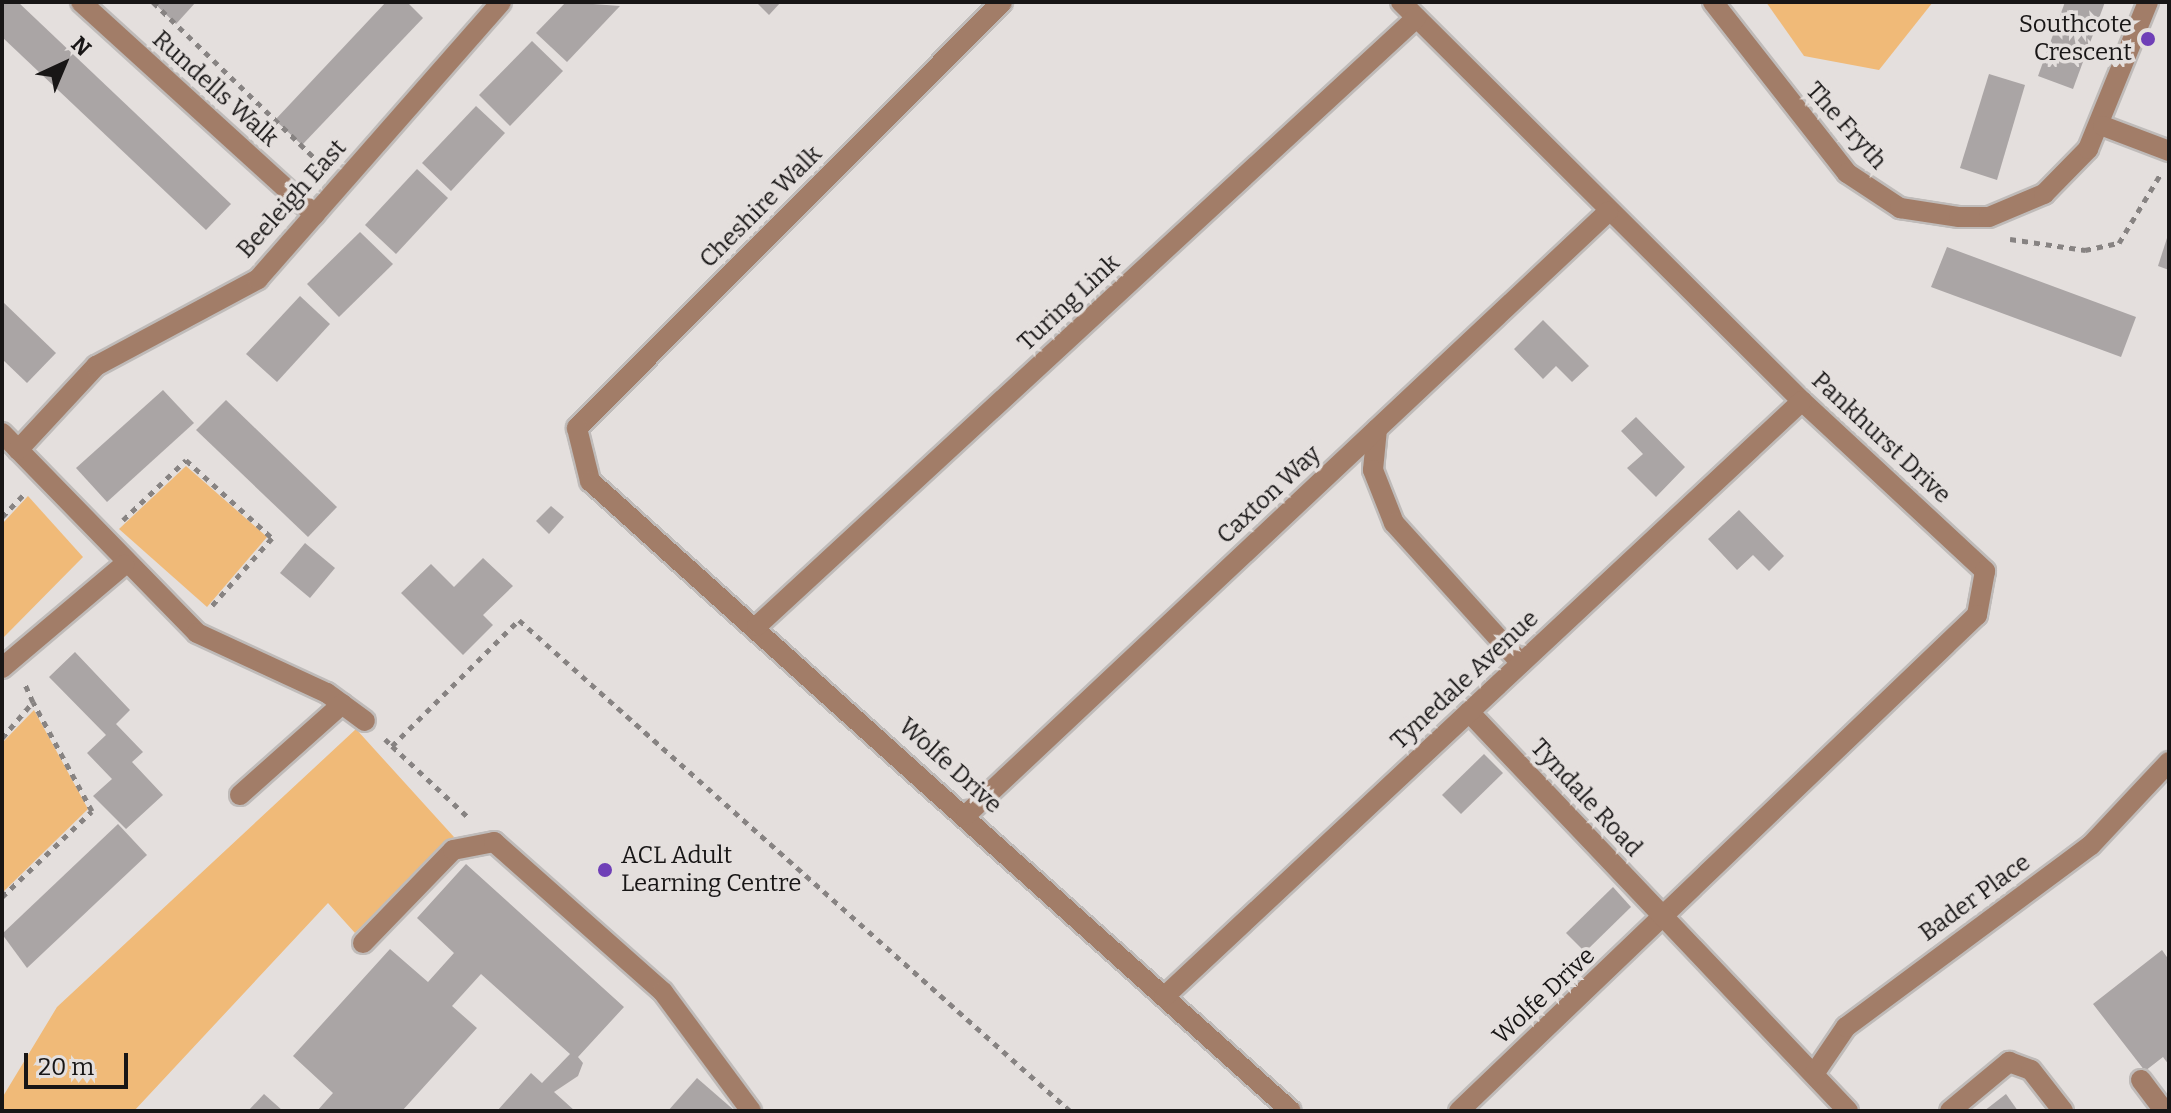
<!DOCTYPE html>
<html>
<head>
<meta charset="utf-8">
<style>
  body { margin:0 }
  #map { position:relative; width:2171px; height:1113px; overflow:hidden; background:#e4dfdd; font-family:Bitter,serif }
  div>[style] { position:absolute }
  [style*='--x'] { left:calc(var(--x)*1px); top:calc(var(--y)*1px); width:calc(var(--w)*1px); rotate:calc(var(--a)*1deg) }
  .green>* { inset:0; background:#f0ba78 }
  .building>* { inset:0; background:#aaa5a5 }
  .path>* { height:5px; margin-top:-2.5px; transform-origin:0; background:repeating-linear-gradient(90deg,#878382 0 6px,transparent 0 12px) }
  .roads { filter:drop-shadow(2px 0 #bfbbb9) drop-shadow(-2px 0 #bfbbb9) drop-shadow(0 2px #bfbbb9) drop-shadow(0 -2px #bfbbb9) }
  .lane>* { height:20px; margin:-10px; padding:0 10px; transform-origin:10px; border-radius:10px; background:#a27d68 }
  .street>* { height:20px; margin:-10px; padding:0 10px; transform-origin:10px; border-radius:10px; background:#a27d68 }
  .dots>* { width:22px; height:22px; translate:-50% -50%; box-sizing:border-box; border:4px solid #e4dfdd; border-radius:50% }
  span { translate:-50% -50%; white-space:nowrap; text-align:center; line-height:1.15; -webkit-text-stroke:7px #e4dfdd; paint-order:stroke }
  .poi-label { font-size:24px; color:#181616 }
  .right { translate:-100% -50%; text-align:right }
  .left { translate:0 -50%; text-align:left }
  .street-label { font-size:24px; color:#181616 }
  .frame { position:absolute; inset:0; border:4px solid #181616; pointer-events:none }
  .north { position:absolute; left:24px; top:24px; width:80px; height:80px; -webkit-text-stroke:6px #e4dfdd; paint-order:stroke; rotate:44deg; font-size:22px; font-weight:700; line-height:32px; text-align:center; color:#181616 }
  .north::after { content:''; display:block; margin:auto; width:28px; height:36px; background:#181616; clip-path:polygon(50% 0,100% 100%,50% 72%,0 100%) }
  .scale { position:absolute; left:24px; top:1053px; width:104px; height:36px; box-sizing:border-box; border:4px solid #181616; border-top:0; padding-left:10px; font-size:24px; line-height:28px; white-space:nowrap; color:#181616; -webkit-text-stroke:6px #e4dfdd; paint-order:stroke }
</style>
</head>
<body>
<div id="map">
  <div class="green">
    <div style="clip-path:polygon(1766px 2px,1933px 2px,1879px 70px,1804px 56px)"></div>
    <div style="clip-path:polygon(186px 466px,267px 537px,207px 607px,119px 529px)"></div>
    <div style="clip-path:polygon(28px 496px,83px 557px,2px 639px,2px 524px)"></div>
    <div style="clip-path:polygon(34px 710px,88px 809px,2px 893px,2px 743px)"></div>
    <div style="clip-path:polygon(356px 729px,454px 837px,355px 933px,328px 903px,134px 1111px,2px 1111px,2px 1098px,57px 1007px)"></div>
  </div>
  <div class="building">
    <div style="clip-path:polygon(2px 2px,18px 2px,231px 204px,206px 230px,2px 37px)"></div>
    <div style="clip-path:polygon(153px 2px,196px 2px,176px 24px)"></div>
    <div style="clip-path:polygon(386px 2px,407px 2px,423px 18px,302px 145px,275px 120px)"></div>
    <div style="clip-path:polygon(566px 2px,620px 6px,567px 62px,536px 33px)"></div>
    <div style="clip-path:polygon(756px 2px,781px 2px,769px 15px)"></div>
    <div style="clip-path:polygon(2065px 2px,2105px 2px,2073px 89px,2038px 76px)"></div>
    <div style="clip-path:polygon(532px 41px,563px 71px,510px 126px,479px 95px)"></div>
    <div style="clip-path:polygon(1989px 74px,2025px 85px,1997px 180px,1960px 168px)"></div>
    <div style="clip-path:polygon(476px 106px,505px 133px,451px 191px,422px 163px)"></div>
    <div style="clip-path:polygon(417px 169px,448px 198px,396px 254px,365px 225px)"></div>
    <div style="clip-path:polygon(360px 232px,393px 264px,339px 317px,307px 284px)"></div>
    <div style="clip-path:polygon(2168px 235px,2169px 235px,2169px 270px,2158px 266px)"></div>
    <div style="clip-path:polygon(1947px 247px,2136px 317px,2121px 357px,1931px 287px)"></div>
    <div style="clip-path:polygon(300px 296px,330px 324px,277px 382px,246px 354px)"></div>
    <div style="clip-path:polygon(2px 301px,56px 353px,27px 383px,2px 359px)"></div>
    <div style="clip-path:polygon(1543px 320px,1589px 366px,1572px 382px,1556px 366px,1543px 379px,1514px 349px)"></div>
    <div style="clip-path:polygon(163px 390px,194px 423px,107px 502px,76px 468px)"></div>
    <div style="clip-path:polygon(226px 400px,337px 507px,308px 537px,196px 430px)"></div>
    <div style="clip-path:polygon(1636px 417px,1685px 467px,1656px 497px,1627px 468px,1643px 454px,1621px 431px)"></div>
    <div style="clip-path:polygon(551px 506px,564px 517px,549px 534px,536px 521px)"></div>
    <div style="clip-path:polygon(1739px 510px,1784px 556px,1769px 571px,1753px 555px,1737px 570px,1708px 539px)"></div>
    <div style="clip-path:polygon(305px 543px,335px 568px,310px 598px,280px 573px)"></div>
    <div style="clip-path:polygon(483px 558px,513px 586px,483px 615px,493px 625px,463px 655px,401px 593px,431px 564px,454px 587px)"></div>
    <div style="clip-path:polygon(75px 652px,130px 710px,116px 724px,143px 752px,132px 762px,163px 795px,126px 829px,93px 796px,112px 779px,87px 753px,106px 735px,49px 677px)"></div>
    <div style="clip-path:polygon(1484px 754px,1503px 773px,1461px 814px,1442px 795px)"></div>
    <div style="clip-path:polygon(118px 824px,147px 855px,27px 968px,2px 934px)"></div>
    <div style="clip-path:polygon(466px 864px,624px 1007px,578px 1057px,583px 1063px,578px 1076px,554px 1092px,575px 1111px,497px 1111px,531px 1073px,542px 1083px,570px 1054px,481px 974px,452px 1006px,477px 1028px,402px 1111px,317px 1111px,333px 1093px,293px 1056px,390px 949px,428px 982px,454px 953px,417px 918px)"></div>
    <div style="clip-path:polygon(1613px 887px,1631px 907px,1585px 952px,1566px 933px)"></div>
    <div style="clip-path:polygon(2162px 950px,2169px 960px,2169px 1065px,2163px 1057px,2145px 1071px,2093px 1004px)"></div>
    <div style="clip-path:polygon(697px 1078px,735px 1111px,668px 1111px)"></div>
    <div style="clip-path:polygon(264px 1094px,283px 1111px,248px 1111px)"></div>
    <div style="clip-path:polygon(2006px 1094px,2018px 1111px,1984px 1111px)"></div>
  </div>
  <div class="path">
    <div style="--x:153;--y:2;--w:235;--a:44"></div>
    <div style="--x:2010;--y:239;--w:76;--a:8.3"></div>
    <div style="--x:2085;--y:250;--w:35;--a:-12"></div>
    <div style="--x:2119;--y:243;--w:79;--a:-58.9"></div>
    <div style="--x:2;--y:517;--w:35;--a:-46"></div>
    <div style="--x:123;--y:520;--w:87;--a:-43.6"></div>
    <div style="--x:186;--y:460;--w:116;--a:42.2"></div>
    <div style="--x:272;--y:538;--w:95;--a:131.6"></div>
    <div style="--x:2;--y:738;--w:48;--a:-49.3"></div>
    <div style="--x:33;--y:702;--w:22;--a:-114"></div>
    <div style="--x:385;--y:739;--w:10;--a:45"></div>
    <div style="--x:392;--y:746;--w:179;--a:-44.8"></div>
    <div style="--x:519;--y:620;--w:738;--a:41.7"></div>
    <div style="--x:392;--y:746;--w:107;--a:43.1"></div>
    <div style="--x:2;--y:897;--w:124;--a:-43.7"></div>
    <div style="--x:92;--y:811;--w:124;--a:-118.4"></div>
  </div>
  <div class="roads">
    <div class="lane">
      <div style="--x:1377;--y:429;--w:41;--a:95.6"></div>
      <div style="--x:1373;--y:470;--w:57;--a:68.4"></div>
      <div style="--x:1394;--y:523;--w:189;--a:47.8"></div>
      <div style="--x:363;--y:943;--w:129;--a:-45.9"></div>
      <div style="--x:453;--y:850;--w:42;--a:-11"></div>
      <div style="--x:494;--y:842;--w:226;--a:41.6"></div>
      <div style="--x:663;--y:992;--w:148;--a:53.5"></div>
    </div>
    <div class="street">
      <div style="--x:81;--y:2;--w:316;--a:42.3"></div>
      <div style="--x:1002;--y:2;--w:602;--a:134.93"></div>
      <div style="--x:577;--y:428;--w:55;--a:76.2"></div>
      <div style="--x:590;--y:481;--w:942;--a:41.95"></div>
      <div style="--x:1401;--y:2;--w:566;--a:44.86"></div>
      <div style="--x:1802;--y:401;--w:250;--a:42.9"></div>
      <div style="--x:1985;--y:571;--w:45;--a:100.3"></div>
      <div style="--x:1977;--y:615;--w:717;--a:136.24"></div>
      <div style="--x:1713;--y:2;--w:217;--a:51.9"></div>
      <div style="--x:1847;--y:173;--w:64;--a:33.4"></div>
      <div style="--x:1900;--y:208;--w:60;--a:8.7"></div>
      <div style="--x:1959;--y:217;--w:30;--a:0"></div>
      <div style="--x:1989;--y:217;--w:60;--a:-22.7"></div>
      <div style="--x:2044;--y:194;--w:63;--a:-45.6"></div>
      <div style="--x:2088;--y:149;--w:159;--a:-67.8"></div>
      <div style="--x:2103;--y:126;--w:71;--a:20.7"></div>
      <div style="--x:2;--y:433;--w:279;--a:45.7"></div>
      <div style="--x:197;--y:633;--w:143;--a:24.8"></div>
      <div style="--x:327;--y:693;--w:47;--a:36.4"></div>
      <div style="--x:18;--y:450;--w:115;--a:-47.1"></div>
      <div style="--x:96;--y:366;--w:184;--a:-28.2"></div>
      <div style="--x:258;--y:279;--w:368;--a:-48.7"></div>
      <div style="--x:757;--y:626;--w:897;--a:-42.69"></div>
      <div style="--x:2;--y:668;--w:160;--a:-40.2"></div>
      <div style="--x:1469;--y:712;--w:550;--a:46.47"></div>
      <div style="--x:240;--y:795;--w:137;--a:-41.7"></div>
      <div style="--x:966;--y:815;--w:881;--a:-43.21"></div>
      <div style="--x:1164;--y:997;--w:873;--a:-43.05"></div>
      <div style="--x:1814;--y:1074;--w:57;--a:-55.8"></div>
      <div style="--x:1846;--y:1027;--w:305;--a:-36.6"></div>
      <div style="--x:2091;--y:845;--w:114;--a:-46.8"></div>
      <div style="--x:2141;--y:1080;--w:39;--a:53"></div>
      <div style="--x:1950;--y:1111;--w:77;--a:-39.7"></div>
      <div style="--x:2009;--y:1062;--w:23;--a:20"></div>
      <div style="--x:2031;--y:1070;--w:52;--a:52"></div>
    </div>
  </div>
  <div class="dots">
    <div style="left:2148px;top:39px;background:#6f3fb7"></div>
    <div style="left:605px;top:870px;background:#6f3fb7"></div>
  </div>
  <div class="poi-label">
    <span class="right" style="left:2132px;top:39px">Southcote<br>Crescent</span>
    <span class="left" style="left:621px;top:870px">ACL Adult<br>Learning Centre</span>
  </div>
  <div class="street-label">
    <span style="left:215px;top:89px;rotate:42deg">Rundells Walk</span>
    <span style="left:1846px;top:126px;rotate:48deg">The Fryth</span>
    <span style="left:292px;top:199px;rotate:-48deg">Beeleigh East</span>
    <span style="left:761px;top:207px;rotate:-45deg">Cheshire Walk</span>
    <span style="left:1069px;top:303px;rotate:-43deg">Turing Link</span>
    <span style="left:1881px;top:438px;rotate:43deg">Pankhurst Drive</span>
    <span style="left:1269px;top:495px;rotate:-43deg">Caxton Way</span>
    <span style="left:1465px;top:680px;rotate:-43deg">Tynedale Avenue</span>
    <span style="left:950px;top:766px;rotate:42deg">Wolfe Drive</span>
    <span style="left:1586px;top:798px;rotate:47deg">Tyndale Road</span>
    <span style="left:1975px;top:898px;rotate:-36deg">Bader Place</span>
    <span style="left:1544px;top:996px;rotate:-43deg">Wolfe Drive</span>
  </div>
  <div class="frame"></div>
  <div class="north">N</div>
  <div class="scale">20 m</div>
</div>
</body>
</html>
